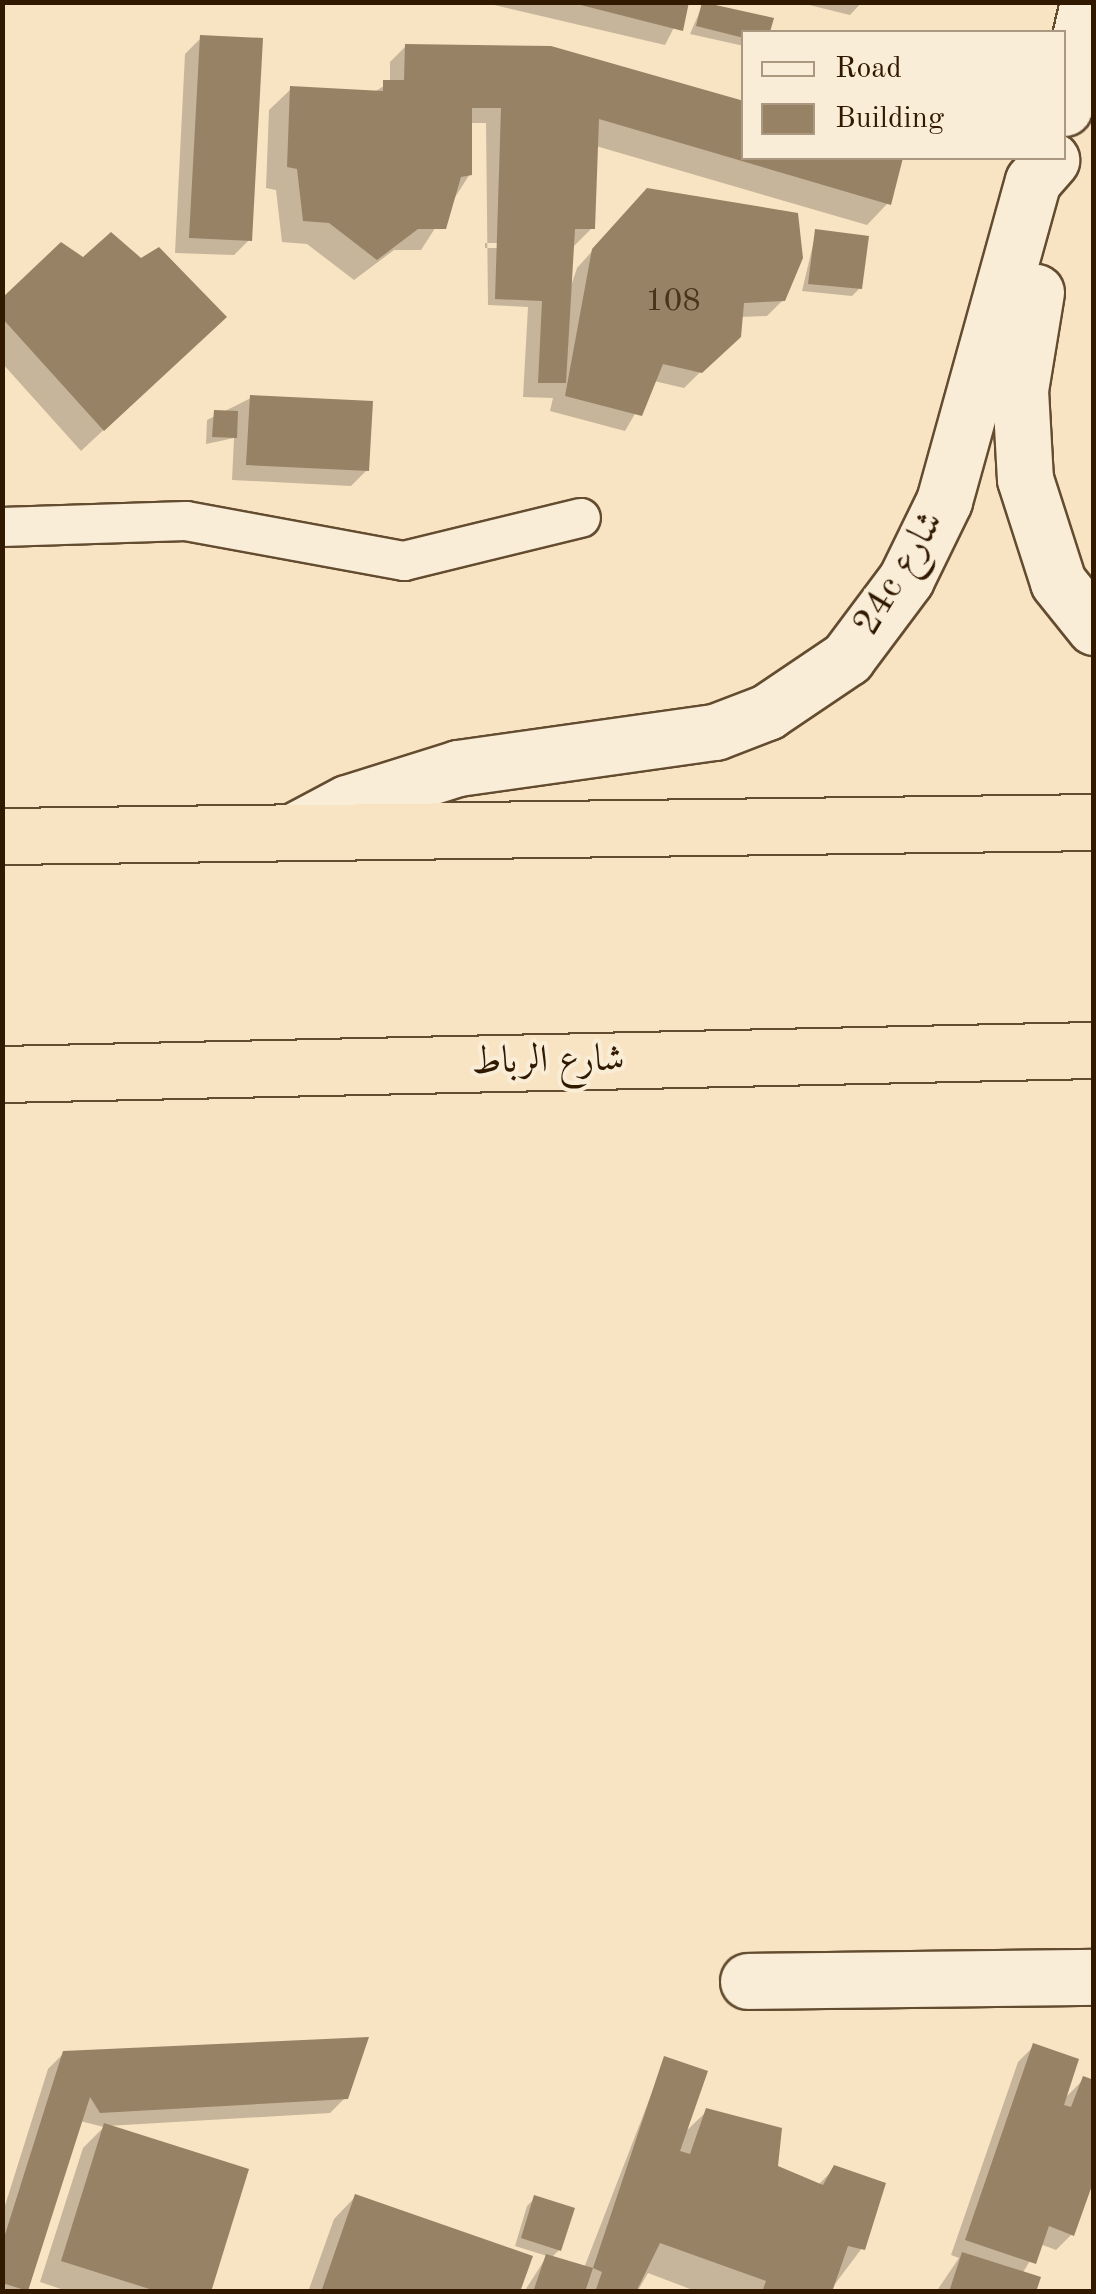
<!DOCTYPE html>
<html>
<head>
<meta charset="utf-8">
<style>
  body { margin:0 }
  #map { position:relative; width:1096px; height:2294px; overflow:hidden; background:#f8e3c2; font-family:"Old Standard TT",Amiri,serif }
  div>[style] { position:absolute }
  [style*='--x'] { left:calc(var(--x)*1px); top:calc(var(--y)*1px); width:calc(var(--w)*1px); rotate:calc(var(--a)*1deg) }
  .shadow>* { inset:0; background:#0003 }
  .building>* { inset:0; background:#988265 }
  .roads { filter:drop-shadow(2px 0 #634c30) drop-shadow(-2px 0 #634c30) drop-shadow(0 2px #634c30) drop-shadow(0 -2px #634c30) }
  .service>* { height:38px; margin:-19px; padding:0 19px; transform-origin:19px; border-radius:19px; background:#faedd7 }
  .minor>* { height:55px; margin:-27.5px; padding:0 27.5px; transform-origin:27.5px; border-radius:27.5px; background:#faedd7 }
  .motorway>* { height:55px; margin:-27.5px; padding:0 27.5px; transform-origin:27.5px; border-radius:27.5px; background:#f8e3c2 }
  span { translate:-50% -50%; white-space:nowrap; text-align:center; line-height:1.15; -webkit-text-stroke:8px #faedd7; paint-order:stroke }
  .number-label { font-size:32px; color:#4b3319 }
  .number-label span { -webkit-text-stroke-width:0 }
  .street-label { font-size:38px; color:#311900 }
  .frame { position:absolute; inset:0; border:5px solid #311900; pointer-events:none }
  .legend { position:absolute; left:741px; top:30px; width:325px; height:130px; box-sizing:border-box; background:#faedd7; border:2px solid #aa9881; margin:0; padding:12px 18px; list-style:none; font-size:30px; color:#311900 }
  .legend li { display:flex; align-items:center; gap:20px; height:50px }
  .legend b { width:50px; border:2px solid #aa9881 }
</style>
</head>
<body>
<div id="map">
  <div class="shadow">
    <div style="clip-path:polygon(687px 2px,665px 45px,490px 4px,491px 2px)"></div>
    <div style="clip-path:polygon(797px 2px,862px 2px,850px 15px)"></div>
    <div style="clip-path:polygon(703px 4px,744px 32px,744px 46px,690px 34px)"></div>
    <div style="clip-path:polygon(201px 38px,250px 239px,234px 255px,175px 253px,185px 54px)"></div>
    <div style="clip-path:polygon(evenodd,406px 46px,744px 158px,900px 158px,888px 203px,867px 225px,596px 146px,592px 228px,571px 249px,569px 292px,577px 268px,632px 207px,783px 300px,767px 316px,740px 317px,738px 335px,684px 388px,654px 381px,625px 431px,550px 411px,553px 398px,523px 397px,528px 307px,488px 305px,486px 123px,470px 123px,470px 174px,421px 250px,394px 250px,354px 280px,307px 244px,282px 242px,276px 190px,266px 188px,269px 110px,291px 89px,373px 93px,390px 82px,390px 62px,406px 46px,485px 243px,526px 243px,526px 248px,485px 248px,485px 243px)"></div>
    <div style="clip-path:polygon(816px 232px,860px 288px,852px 296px,802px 291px)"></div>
    <div style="clip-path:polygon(2px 302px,202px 338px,81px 451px,2px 363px)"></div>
    <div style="clip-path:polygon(251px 398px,367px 470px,351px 486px,232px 480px,234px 438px,206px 444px,207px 420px)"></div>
    <div style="clip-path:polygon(1034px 2046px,1063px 2100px,1084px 2079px,1072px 2234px,1056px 2250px,1040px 2244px,1022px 2274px,1033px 2292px,936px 2292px,959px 2258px,951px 2255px,1018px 2062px)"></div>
    <div style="clip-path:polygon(64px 2053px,346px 2097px,330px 2113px,107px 2126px,208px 2292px,70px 2292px,40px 2282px,83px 2148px,104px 2127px,80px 2121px,26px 2289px,2px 2292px,2px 2215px,48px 2069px)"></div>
    <div style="clip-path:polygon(665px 2059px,683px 2134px,707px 2111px,776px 2168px,818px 2185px,835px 2168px,862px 2248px,829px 2292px,698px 2292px,648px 2273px,637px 2292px,524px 2292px,547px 2256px,515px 2246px,527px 2206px,535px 2198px,559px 2250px,551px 2258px,584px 2268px)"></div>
    <div style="clip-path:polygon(355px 2197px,518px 2292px,308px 2292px,334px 2219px)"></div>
  </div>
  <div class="building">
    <div style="clip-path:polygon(569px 2px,689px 2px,683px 31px)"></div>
    <div style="clip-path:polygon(702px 2px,774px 18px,770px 32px,744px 38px,696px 26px)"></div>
    <div style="clip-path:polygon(200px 35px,263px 38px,252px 241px,189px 238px)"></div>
    <div style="clip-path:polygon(405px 44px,551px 46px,744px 101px,744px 158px,903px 158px,891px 205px,599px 119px,595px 229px,575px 229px,566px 383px,538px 383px,542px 301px,495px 299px,501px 108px,472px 108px,472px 175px,461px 177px,446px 229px,418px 229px,377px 260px,329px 223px,303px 221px,297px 169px,287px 167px,290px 86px,383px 91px,383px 80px,404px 80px)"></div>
    <div style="clip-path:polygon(647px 188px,798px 213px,803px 258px,785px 301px,744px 303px,741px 337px,702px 373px,663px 364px,642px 416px,565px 396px,592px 249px)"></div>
    <div style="clip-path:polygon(815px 229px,869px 236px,862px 289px,808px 284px)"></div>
    <div style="clip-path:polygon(111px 232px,141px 258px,159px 247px,227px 317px,104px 431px,2px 318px,2px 298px,61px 242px,83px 257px)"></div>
    <div style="clip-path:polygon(250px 395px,373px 401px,369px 471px,246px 465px)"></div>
    <div style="clip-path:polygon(214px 410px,238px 411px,237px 438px,212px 437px)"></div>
    <div style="clip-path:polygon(369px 2037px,348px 2099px,100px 2113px,90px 2097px,28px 2291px,2px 2283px,2px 2244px,63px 2051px)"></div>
    <div style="clip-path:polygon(1033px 2043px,1079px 2059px,1064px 2105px,1071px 2107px,1083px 2076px,1094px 2080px,1094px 2180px,1074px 2236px,1049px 2226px,1036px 2264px,965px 2240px)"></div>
    <div style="clip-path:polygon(664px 2056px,708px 2071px,680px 2151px,690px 2154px,706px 2108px,782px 2128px,778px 2166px,823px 2185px,834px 2165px,886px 2183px,865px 2250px,848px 2246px,832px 2292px,762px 2292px,766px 2281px,660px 2243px,636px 2292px,595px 2292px,602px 2272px,593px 2268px,585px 2292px,533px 2292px,546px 2254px,593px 2268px)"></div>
    <div style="clip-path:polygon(104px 2123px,249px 2169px,211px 2292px,159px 2292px,61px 2261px)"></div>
    <div style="clip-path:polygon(355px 2194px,533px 2256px,520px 2292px,321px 2292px)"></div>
    <div style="clip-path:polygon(534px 2195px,575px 2208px,561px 2251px,521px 2238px)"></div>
    <div style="clip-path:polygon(962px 2252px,1041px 2277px,1036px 2292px,949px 2292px)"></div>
  </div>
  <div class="roads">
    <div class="service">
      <div style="--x:2;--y:527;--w:184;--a:-1.9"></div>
      <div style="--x:186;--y:521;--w:222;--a:10.4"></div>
      <div style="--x:404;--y:561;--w:182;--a:-13.7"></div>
    </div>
    <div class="minor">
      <div style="--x:1064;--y:108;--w:109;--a:-77.2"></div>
      <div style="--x:1036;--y:292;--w:99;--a:99.3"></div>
      <div style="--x:1020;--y:390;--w:89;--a:86.8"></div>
      <div style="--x:1025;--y:479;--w:108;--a:72.2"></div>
      <div style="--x:1058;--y:582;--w:58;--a:51.3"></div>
      <div style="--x:296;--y:830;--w:58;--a:-27.9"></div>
      <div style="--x:347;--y:803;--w:116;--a:-17.5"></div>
      <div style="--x:458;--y:768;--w:260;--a:-8"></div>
      <div style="--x:715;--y:732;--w:56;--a:-21"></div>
      <div style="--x:767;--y:712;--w:97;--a:-34"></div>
      <div style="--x:847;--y:658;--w:99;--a:-53.2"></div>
      <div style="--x:906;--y:579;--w:87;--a:-64"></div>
      <div style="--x:944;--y:501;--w:332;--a:-74.5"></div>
      <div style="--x:1033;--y:181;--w:28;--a:-49"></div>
      <div style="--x:748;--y:1981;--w:346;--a:-0.7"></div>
    </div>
    <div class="motorway">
      <div style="--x:2;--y:836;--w:1092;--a:-0.73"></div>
      <div style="--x:2;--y:1074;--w:1092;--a:-1.26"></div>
    </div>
  </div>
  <div class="number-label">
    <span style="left:673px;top:302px">108</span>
  </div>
  <div class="street-label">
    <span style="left:900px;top:574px;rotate:-59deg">24c شارع</span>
    <span style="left:548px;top:1062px;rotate:-1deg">شارع الرباط</span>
  </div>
  <div class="frame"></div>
  <ul class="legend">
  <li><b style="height:12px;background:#faedd7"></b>Road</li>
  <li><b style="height:28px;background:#988265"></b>Building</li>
  </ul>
</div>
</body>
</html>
